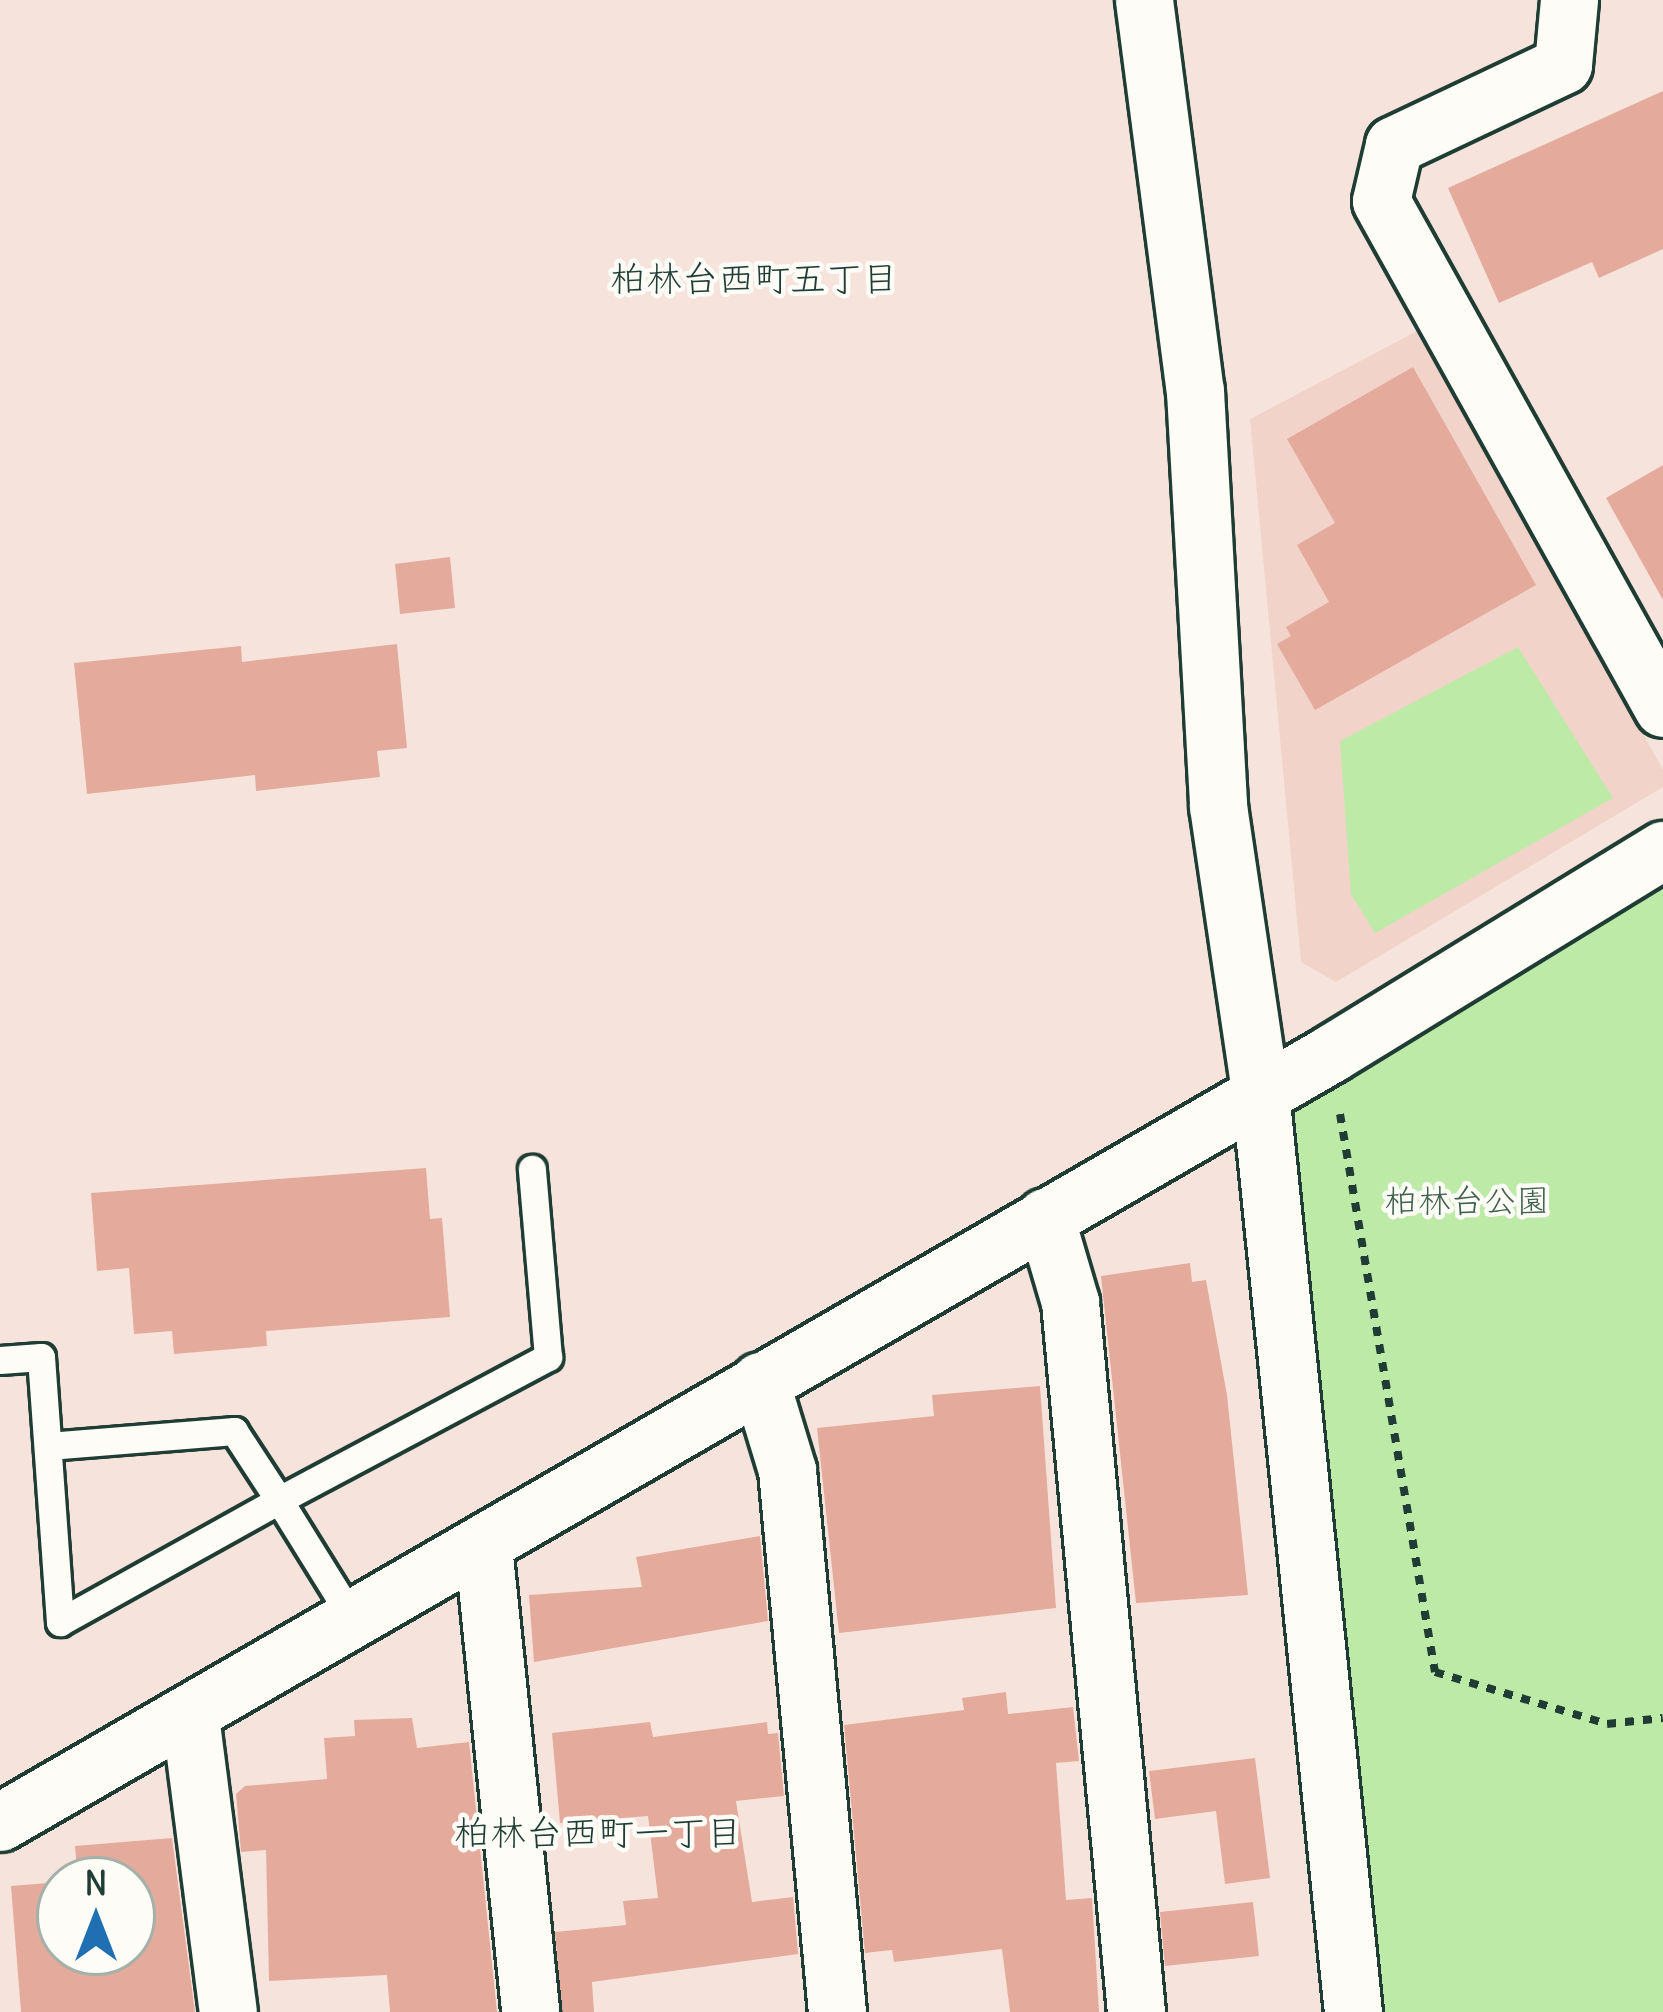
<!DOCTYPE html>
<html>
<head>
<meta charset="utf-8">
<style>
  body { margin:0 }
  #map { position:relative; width:1663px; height:2012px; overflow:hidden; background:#f6e4dc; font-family:Delius,"Klee One",sans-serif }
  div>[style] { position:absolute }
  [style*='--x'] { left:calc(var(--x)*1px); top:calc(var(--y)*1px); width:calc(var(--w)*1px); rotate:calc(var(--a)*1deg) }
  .built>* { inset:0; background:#f1d3c9 }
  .green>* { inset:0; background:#beeaa7 }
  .building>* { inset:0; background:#e4ab9d }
  .path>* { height:8px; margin-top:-4px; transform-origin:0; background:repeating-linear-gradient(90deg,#1f3d34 0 9px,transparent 0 18px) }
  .roads { filter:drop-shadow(3px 0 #1f3d34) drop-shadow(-3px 0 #1f3d34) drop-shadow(0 3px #1f3d34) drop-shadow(0 -3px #1f3d34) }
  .service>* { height:27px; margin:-13.5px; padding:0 13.5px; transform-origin:13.5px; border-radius:13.5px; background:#fdfcf7 }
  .minor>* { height:57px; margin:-28.5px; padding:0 28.5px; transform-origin:28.5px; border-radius:28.5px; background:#fdfcf7 }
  span { translate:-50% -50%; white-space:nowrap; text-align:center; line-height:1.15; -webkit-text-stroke:9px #fdfcf7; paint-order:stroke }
  .park-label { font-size:33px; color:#3f604b }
  .neighbourhood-label { font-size:36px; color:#1f3d34 }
  .north { position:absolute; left:36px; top:1856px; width:120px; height:120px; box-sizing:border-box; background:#fdfcf7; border:3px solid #a4b0a9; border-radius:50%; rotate:0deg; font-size:33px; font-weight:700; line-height:48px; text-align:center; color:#1f3d34 }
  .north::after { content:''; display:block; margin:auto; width:42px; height:54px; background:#1f6fb2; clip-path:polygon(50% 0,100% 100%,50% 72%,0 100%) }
</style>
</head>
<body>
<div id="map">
  <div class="built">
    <div style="clip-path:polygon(1421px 329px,1663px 770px,1663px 787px,1336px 982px,1301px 962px,1250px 419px)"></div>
  </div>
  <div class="green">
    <div style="clip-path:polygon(1518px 647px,1613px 798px,1375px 933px,1351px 894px,1340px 741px)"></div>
    <div style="clip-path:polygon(1663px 850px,1663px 2012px,1353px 2012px,1260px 1092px)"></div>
  </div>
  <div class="building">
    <div style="clip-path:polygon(1663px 91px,1663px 249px,1599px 278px,1592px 262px,1499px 303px,1448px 188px)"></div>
    <div style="clip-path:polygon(1413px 367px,1536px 585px,1315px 710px,1277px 644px,1291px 636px,1286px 627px,1329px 602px,1297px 545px,1335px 523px,1287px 439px)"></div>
    <div style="clip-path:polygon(1663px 465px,1663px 600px,1606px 498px)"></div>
    <div style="clip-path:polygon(450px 557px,455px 608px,400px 614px,395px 564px)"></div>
    <div style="clip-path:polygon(397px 644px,407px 748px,377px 751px,380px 777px,256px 791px,255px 775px,87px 794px,74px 663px,241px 646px,242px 662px)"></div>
    <div style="clip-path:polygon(426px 1168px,430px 1219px,442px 1218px,450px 1317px,266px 1331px,267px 1346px,174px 1354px,172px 1331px,134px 1334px,129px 1268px,97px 1271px,91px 1193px)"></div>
    <div style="clip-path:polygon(1190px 1263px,1192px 1282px,1206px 1280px,1227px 1395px,1248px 1595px,1136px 1603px,1101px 1276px)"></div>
    <div style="clip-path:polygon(1040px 1386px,1056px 1608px,839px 1633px,817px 1428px,934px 1416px,932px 1395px)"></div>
    <div style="clip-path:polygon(760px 1536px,768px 1621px,534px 1662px,529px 1595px,642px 1587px,636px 1557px)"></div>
    <div style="clip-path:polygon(1006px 1692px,1008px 1714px,1073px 1707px,1079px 1761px,1056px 1763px,1066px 1900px,1092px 1898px,1099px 2012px,1010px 2012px,1002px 1949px,894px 1962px,892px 1950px,865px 1953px,844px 1725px,964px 1710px,962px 1698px)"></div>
    <div style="clip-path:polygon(412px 1718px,417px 1748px,469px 1742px,497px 2012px,390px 2012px,387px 1975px,269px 1981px,266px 1850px,241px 1852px,236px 1794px,245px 1786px,327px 1779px,324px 1738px,355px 1736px,354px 1720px)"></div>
    <div style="clip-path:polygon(650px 1722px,653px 1737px,767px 1722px,768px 1734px,778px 1733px,784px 1796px,736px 1801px,752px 1902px,793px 1897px,798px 1954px,592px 1982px,594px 2012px,562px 2012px,555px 1932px,626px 1925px,623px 1901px,658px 1898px,648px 1816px,560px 1823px,552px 1733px)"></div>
    <div style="clip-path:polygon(1255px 1758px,1270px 1878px,1225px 1884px,1216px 1811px,1155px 1819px,1149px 1771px)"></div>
    <div style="clip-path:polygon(172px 1838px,195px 2012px,21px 2012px,11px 1886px,60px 1882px,60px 1952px,132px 1952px,132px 1880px,78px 1880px,75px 1846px)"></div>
    <div style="clip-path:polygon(1253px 1902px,1259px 1956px,1165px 1966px,1160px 1912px)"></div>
  </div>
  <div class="path">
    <div style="--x:1340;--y:1114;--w:566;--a:80.34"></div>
    <div style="--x:1435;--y:1672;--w:180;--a:16.8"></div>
    <div style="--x:1607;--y:1724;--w:56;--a:-6.1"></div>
  </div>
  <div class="roads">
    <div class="service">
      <div style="--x:0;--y:1360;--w:41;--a:-4.2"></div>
      <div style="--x:41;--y:1357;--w:266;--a:85.9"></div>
      <div style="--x:60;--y:1622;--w:251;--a:-29.1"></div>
      <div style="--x:279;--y:1500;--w:142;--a:58.2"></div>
      <div style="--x:48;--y:1446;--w:187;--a:-4.6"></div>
      <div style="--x:234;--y:1431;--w:82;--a:56.9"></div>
      <div style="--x:279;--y:1500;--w:305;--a:-28"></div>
      <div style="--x:548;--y:1357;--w:189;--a:-94.9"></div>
    </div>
    <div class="minor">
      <div style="--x:1144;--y:0;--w:394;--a:82.6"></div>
      <div style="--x:1195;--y:391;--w:416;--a:86.8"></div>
      <div style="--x:1218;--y:806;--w:289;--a:81.6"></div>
      <div style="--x:1260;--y:1092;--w:925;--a:84.23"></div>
      <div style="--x:1569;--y:0;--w:65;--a:95.3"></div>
      <div style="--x:1563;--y:65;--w:187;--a:154.7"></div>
      <div style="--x:1394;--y:145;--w:57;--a:103.1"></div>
      <div style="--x:1381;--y:201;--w:580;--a:60.92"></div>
      <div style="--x:1045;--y:1217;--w:89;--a:73.6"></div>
      <div style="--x:1070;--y:1302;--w:713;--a:84.69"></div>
      <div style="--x:760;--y:1381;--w:93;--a:73.1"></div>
      <div style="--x:787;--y:1470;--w:544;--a:84.73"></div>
      <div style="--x:483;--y:1546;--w:468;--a:84.2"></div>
      <div style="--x:190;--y:1716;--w:298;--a:82.7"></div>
      <div style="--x:0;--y:1822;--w:1536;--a:-30"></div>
      <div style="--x:1330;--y:1054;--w:391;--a:-31.5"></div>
    </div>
  </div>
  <div class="park-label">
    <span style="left:1467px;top:1201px">柏林台公園</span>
  </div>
  <div class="neighbourhood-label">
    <span style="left:754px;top:279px">柏林台西町五丁目</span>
    <span style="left:598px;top:1833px">柏林台西町一丁目</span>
  </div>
  <div class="north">N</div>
</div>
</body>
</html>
